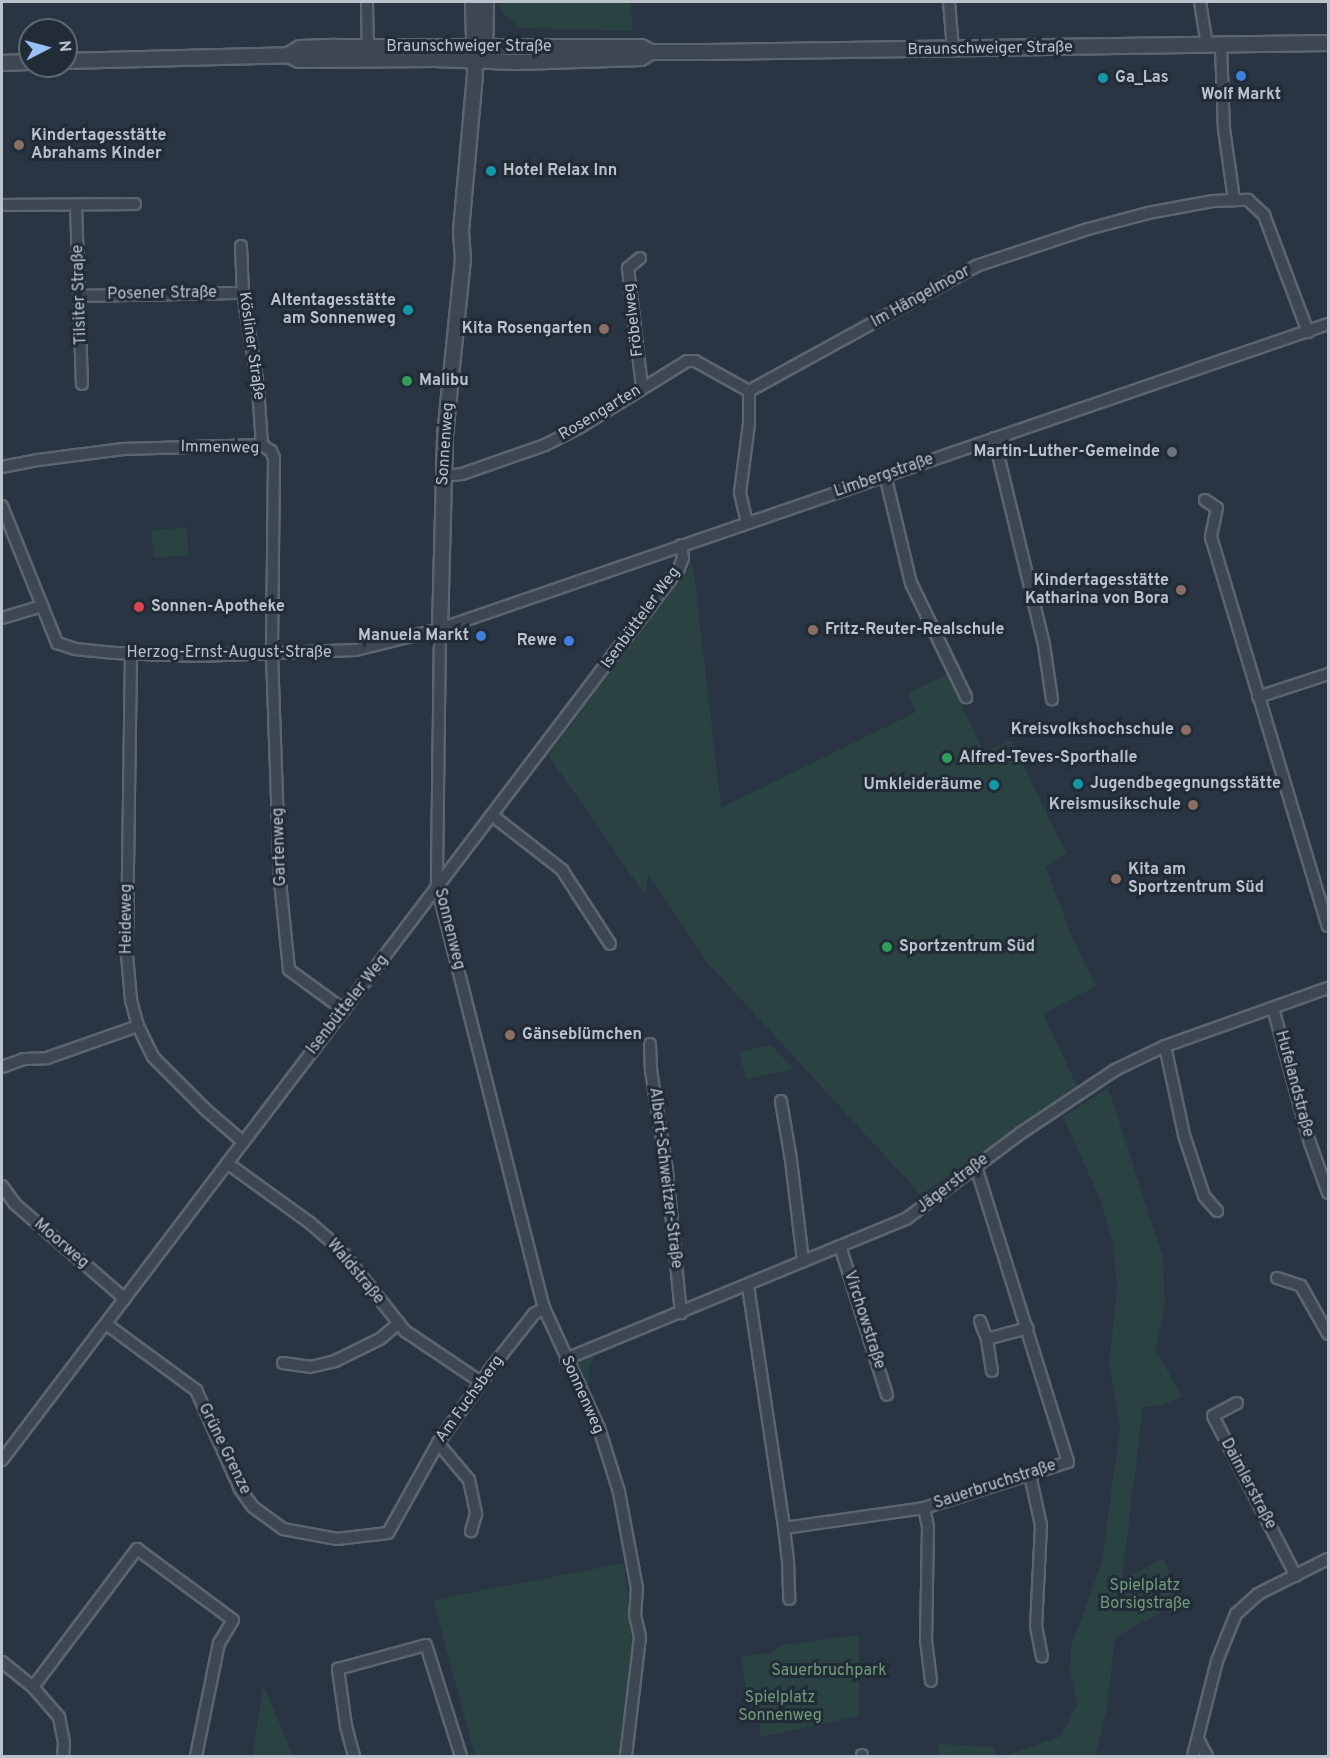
<!DOCTYPE html>
<html>
<head>
<meta charset="utf-8">
<style>
  body { margin:0 }
  #map { position:relative; width:1330px; height:1758px; overflow:hidden; background:#293542; font-family:Overpass,sans-serif }
  div>[style] { position:absolute }
  [style*='--x'] { left:calc(var(--x)*1px); top:calc(var(--y)*1px); width:calc(var(--w)*1px); rotate:calc(var(--a)*1deg) }
  .green>* { inset:0; background:#2b4243 }
  .roads { filter:drop-shadow(2px 0 #5b656f) drop-shadow(-2px 0 #5b656f) drop-shadow(0 2px #5b656f) drop-shadow(0 -2px #5b656f) }
  .minor>* { height:10px; margin:-5px; padding:0 5px; transform-origin:5px; border-radius:5px; background:#3d4752 }
  .tertiary>* { height:14px; margin:-7px; padding:0 7px; transform-origin:7px; border-radius:7px; background:#3d4752 }
  .dots>* { width:16px; height:16px; translate:-50% -50%; box-sizing:border-box; border:3px solid #212c37; border-radius:50% }
  span { translate:-50% -50%; white-space:nowrap; text-align:center; line-height:1.15; -webkit-text-stroke:6px #212c37; paint-order:stroke }
  .street-label { font-size:16px; color:#bac2cc }
  .poi-label { font-size:16px; color:#bac2cc; font-weight:700 }
  .left { translate:0 -50%; text-align:left }
  .right { translate:-100% -50%; text-align:right }
  .park-label { font-size:16px; color:#729b79 }
  .frame { position:absolute; inset:0; border:3px solid #bac2cc; pointer-events:none }
  .north { position:absolute; left:18px; top:18px; width:60px; height:60px; box-sizing:border-box; background:#212c37; border:2px solid #5e6873; border-radius:50%; rotate:84deg; font-size:16px; font-weight:700; line-height:24px; text-align:center; color:#bac2cc }
  .north::after { content:''; display:block; margin:auto; width:21px; height:27px; background:#97c1f4; clip-path:polygon(50% 0,100% 100%,50% 72%,0 100%) }
</style>
</head>
<body>
<div id="map">
  <div class="green">
    <div style="clip-path:polygon(499px 2px,631px 2px,632px 31px,520px 28px,503px 13px)"></div>
    <div style="clip-path:polygon(187px 527px,189px 555px,154px 558px,151px 531px)"></div>
    <div style="clip-path:polygon(693px 563px,721px 808px,916px 712px,908px 693px,947px 674px,984px 752px,1011px 740px,1066px 853px,1046px 867px,1071px 935px,1096px 986px,1043px 1014px,1077px 1086px,921px 1195px,705px 960px,648px 874px,645px 895px,548px 755px)"></div>
    <div style="clip-path:polygon(771px 1045px,794px 1069px,746px 1079px,739px 1052px)"></div>
    <div style="clip-path:polygon(1108px 1088px,1163px 1257px,1165px 1308px,1155px 1349px,1182px 1396px,1163px 1405px,1143px 1407px,1122px 1579px,1163px 1559px,1185px 1600px,1115px 1637px,1107px 1708px,1095px 1756px,1005px 1756px,1061px 1736px,1077px 1704px,1070px 1672px,1071px 1647px,1102px 1561px,1120px 1427px,1109px 1365px,1117px 1288px,1113px 1243px,1101px 1201px,1063px 1117px)"></div>
    <div style="clip-path:polygon(597px 1353px,589px 1366px,588px 1386px,576px 1364px)"></div>
    <div style="clip-path:polygon(624px 1563px,634px 1662px,618px 1756px,475px 1756px,433px 1600px)"></div>
    <div style="clip-path:polygon(859px 1635px,859px 1716px,761px 1737px,754px 1687px,746px 1688px,741px 1657px,769px 1653px,783px 1645px)"></div>
    <div style="clip-path:polygon(263px 1684px,293px 1756px,253px 1756px)"></div>
    <div style="clip-path:polygon(938px 1744px,994px 1747px,994px 1756px,939px 1756px)"></div>
  </div>
  <div class="roads">
    <div class="minor">
      <div style="--x:367;--y:2;--w:50;--a:88.9"></div>
      <div style="--x:949;--y:2;--w:47;--a:85.1"></div>
      <div style="--x:1200;--y:2;--w:44;--a:80.8"></div>
      <div style="--x:1221;--y:45;--w:84;--a:88"></div>
      <div style="--x:1224;--y:129;--w:71;--a:81.9"></div>
      <div style="--x:2;--y:205;--w:133;--a:-0.4"></div>
      <div style="--x:76;--y:205;--w:179;--a:88.1"></div>
      <div style="--x:241;--y:246;--w:47;--a:87.6"></div>
      <div style="--x:243;--y:293;--w:95;--a:80.9"></div>
      <div style="--x:258;--y:387;--w:58;--a:86.1"></div>
      <div style="--x:640;--y:258;--w:16;--a:140"></div>
      <div style="--x:628;--y:268;--w:121;--a:83.3"></div>
      <div style="--x:81;--y:296;--w:162;--a:-1.1"></div>
      <div style="--x:994;--y:438;--w:213;--a:76.4"></div>
      <div style="--x:1044;--y:645;--w:55;--a:81.6"></div>
      <div style="--x:2;--y:467;--w:37;--a:-11"></div>
      <div style="--x:38;--y:460;--w:86;--a:-7.4"></div>
      <div style="--x:123;--y:449;--w:139;--a:-1.6"></div>
      <div style="--x:262;--y:445;--w:11;--a:34"></div>
      <div style="--x:271;--y:451;--w:8;--a:67"></div>
      <div style="--x:274;--y:458;--w:197;--a:90.6"></div>
      <div style="--x:272;--y:655;--w:226;--a:88"></div>
      <div style="--x:280;--y:881;--w:89;--a:84.2"></div>
      <div style="--x:289;--y:970;--w:68;--a:36"></div>
      <div style="--x:885;--y:475;--w:111;--a:76.5"></div>
      <div style="--x:911;--y:583;--w:127;--a:64.2"></div>
      <div style="--x:443;--y:476;--w:19;--a:-6"></div>
      <div style="--x:462;--y:474;--w:88;--a:-19.3"></div>
      <div style="--x:545;--y:445;--w:36;--a:-27"></div>
      <div style="--x:577;--y:429;--w:129;--a:-31.7"></div>
      <div style="--x:687;--y:361;--w:8;--a:0"></div>
      <div style="--x:695;--y:361;--w:62;--a:29.1"></div>
      <div style="--x:1205;--y:500;--w:14;--a:34"></div>
      <div style="--x:1217;--y:508;--w:30;--a:102"></div>
      <div style="--x:1211;--y:537;--w:406;--a:73.3"></div>
      <div style="--x:2;--y:506;--w:148;--a:68.1"></div>
      <div style="--x:57;--y:643;--w:19;--a:18"></div>
      <div style="--x:75;--y:649;--w:40;--a:5.7"></div>
      <div style="--x:115;--y:653;--w:83;--a:2.1"></div>
      <div style="--x:198;--y:656;--w:158;--a:-2.2"></div>
      <div style="--x:356;--y:650;--w:87;--a:-14"></div>
      <div style="--x:440;--y:629;--w:939;--a:-18.96"></div>
      <div style="--x:747;--y:523;--w:31;--a:-103"></div>
      <div style="--x:740;--y:493;--w:70;--a:-82.6"></div>
      <div style="--x:749;--y:424;--w:33;--a:-90"></div>
      <div style="--x:749;--y:391;--w:259;--a:-28.8"></div>
      <div style="--x:976;--y:266;--w:118;--a:-18.3"></div>
      <div style="--x:1088;--y:229;--w:62;--a:-14.9"></div>
      <div style="--x:1148;--y:213;--w:66;--a:-10.5"></div>
      <div style="--x:1213;--y:201;--w:35;--a:-2"></div>
      <div style="--x:1248;--y:200;--w:22;--a:43"></div>
      <div style="--x:1264;--y:215;--w:125;--a:69.4"></div>
      <div style="--x:2;--y:618;--w:42;--a:-16.7"></div>
      <div style="--x:440;--y:629;--w:257;--a:90.7"></div>
      <div style="--x:437;--y:886;--w:435;--a:75.8"></div>
      <div style="--x:544;--y:1308;--w:132;--a:65.4"></div>
      <div style="--x:599;--y:1428;--w:67;--a:72.6"></div>
      <div style="--x:619;--y:1492;--w:98;--a:79.4"></div>
      <div style="--x:637;--y:1588;--w:27;--a:94"></div>
      <div style="--x:635;--y:1615;--w:23;--a:77"></div>
      <div style="--x:640;--y:1637;--w:120;--a:96.7"></div>
      <div style="--x:131;--y:654;--w:301;--a:90.8"></div>
      <div style="--x:127;--y:955;--w:45;--a:84.9"></div>
      <div style="--x:131;--y:1000;--w:27;--a:75"></div>
      <div style="--x:138;--y:1026;--w:34;--a:64"></div>
      <div style="--x:153;--y:1057;--w:75;--a:45"></div>
      <div style="--x:206;--y:1110;--w:49;--a:40.9"></div>
      <div style="--x:1258;--y:697;--w:74;--a:-18.2"></div>
      <div style="--x:493;--y:816;--w:88;--a:38"></div>
      <div style="--x:562;--y:870;--w:88;--a:57"></div>
      <div style="--x:1273;--y:1008;--w:140;--a:74.7"></div>
      <div style="--x:1310;--y:1143;--w:53;--a:70.2"></div>
      <div style="--x:650;--y:1044;--w:26;--a:88"></div>
      <div style="--x:651;--y:1070;--w:102;--a:81"></div>
      <div style="--x:667;--y:1171;--w:143;--a:84.4"></div>
      <div style="--x:1165;--y:1046;--w:91;--a:77.9"></div>
      <div style="--x:1184;--y:1135;--w:64;--a:71.8"></div>
      <div style="--x:1204;--y:1196;--w:20;--a:49"></div>
      <div style="--x:2;--y:1067;--w:23;--a:-20"></div>
      <div style="--x:24;--y:1059;--w:23;--a:-2"></div>
      <div style="--x:47;--y:1058;--w:96;--a:-19.4"></div>
      <div style="--x:781;--y:1101;--w:60;--a:80.4"></div>
      <div style="--x:791;--y:1160;--w:102;--a:83.2"></div>
      <div style="--x:227;--y:1163;--w:102;--a:35.9"></div>
      <div style="--x:310;--y:1223;--w:40;--a:41"></div>
      <div style="--x:340;--y:1249;--w:105;--a:51.6"></div>
      <div style="--x:405;--y:1331;--w:92;--a:33.9"></div>
      <div style="--x:2;--y:1186;--w:22;--a:54"></div>
      <div style="--x:15;--y:1204;--w:145;--a:40.8"></div>
      <div style="--x:840;--y:1246;--w:156;--a:72.5"></div>
      <div style="--x:1277;--y:1278;--w:25;--a:18"></div>
      <div style="--x:1301;--y:1286;--w:55;--a:60.6"></div>
      <div style="--x:748;--y:1286;--w:245;--a:81.5"></div>
      <div style="--x:784;--y:1528;--w:141;--a:-8.1"></div>
      <div style="--x:924;--y:1508;--w:151;--a:-17.7"></div>
      <div style="--x:1068;--y:1462;--w:310;--a:-107.3"></div>
      <div style="--x:980;--y:1321;--w:19;--a:69"></div>
      <div style="--x:106;--y:1324;--w:112;--a:36.3"></div>
      <div style="--x:196;--y:1390;--w:108;--a:66"></div>
      <div style="--x:240;--y:1489;--w:22;--a:54"></div>
      <div style="--x:253;--y:1507;--w:37;--a:36"></div>
      <div style="--x:283;--y:1529;--w:55;--a:10.5"></div>
      <div style="--x:337;--y:1539;--w:51;--a:-6.7"></div>
      <div style="--x:388;--y:1533;--w:103;--a:-60.9"></div>
      <div style="--x:438;--y:1443;--w:93;--a:-54.6"></div>
      <div style="--x:492;--y:1367;--w:68;--a:-51.6"></div>
      <div style="--x:534;--y:1314;--w:12;--a:-31"></div>
      <div style="--x:566;--y:1359;--w:368;--a:-22.4"></div>
      <div style="--x:906;--y:1219;--w:144;--a:-36.8"></div>
      <div style="--x:1021;--y:1133;--w:113;--a:-33.8"></div>
      <div style="--x:1115;--y:1070;--w:55;--a:-25.6"></div>
      <div style="--x:1165;--y:1046;--w:173;--a:-19.6"></div>
      <div style="--x:283;--y:1363;--w:27;--a:8"></div>
      <div style="--x:310;--y:1367;--w:26;--a:-13"></div>
      <div style="--x:335;--y:1361;--w:50;--a:-26.1"></div>
      <div style="--x:380;--y:1339;--w:25;--a:-40"></div>
      <div style="--x:992;--y:1371;--w:32;--a:-99"></div>
      <div style="--x:987;--y:1339;--w:42;--a:-15"></div>
      <div style="--x:1237;--y:1403;--w:27;--a:152"></div>
      <div style="--x:1213;--y:1416;--w:180;--a:62.6"></div>
      <div style="--x:438;--y:1443;--w:48;--a:50"></div>
      <div style="--x:469;--y:1480;--w:35;--a:78"></div>
      <div style="--x:476;--y:1514;--w:18;--a:106"></div>
      <div style="--x:2;--y:1460;--w:1120;--a:-52.8"></div>
      <div style="--x:679;--y:568;--w:11;--a:-68"></div>
      <div style="--x:683;--y:558;--w:13;--a:-99"></div>
      <div style="--x:1030;--y:1475;--w:51;--a:77.6"></div>
      <div style="--x:1041;--y:1525;--w:101;--a:92.8"></div>
      <div style="--x:1036;--y:1626;--w:31;--a:79"></div>
      <div style="--x:924;--y:1508;--w:19;--a:78"></div>
      <div style="--x:928;--y:1527;--w:113;--a:91"></div>
      <div style="--x:926;--y:1640;--w:41;--a:83"></div>
      <div style="--x:784;--y:1528;--w:34;--a:83"></div>
      <div style="--x:788;--y:1562;--w:37;--a:88"></div>
      <div style="--x:2;--y:1662;--w:40;--a:39"></div>
      <div style="--x:33;--y:1687;--w:40;--a:49"></div>
      <div style="--x:59;--y:1717;--w:26;--a:79"></div>
      <div style="--x:64;--y:1743;--w:13;--a:94"></div>
      <div style="--x:33;--y:1687;--w:173;--a:-53"></div>
      <div style="--x:137;--y:1549;--w:119;--a:36.5"></div>
      <div style="--x:233;--y:1620;--w:27;--a:121"></div>
      <div style="--x:219;--y:1643;--w:115;--a:101.5"></div>
      <div style="--x:1199;--y:1741;--w:17;--a:62"></div>
      <div style="--x:862;--y:1755;--w:1;--a:90"></div>
      <div style="--x:354;--y:1756;--w:31;--a:-105"></div>
      <div style="--x:346;--y:1726;--w:58;--a:-98"></div>
      <div style="--x:338;--y:1669;--w:91;--a:-15.3"></div>
      <div style="--x:426;--y:1645;--w:116;--a:72.5"></div>
      <div style="--x:1193;--y:1756;--w:98;--a:-75.8"></div>
      <div style="--x:1217;--y:1661;--w:51;--a:-68"></div>
      <div style="--x:1236;--y:1614;--w:30;--a:-42"></div>
      <div style="--x:1258;--y:1594;--w:78;--a:-26.6"></div>
    </div>
    <div class="tertiary">
      <div style="--x:288;--y:55;--w:12;--a:24"></div>
      <div style="--x:299;--y:60;--w:135;--a:-0.4"></div>
      <div style="--x:434;--y:59;--w:84;--a:2"></div>
      <div style="--x:518;--y:62;--w:123;--a:-1.9"></div>
      <div style="--x:641;--y:58;--w:12;--a:-31"></div>
      <div style="--x:485;--y:56;--w:54;--a:-88.9"></div>
      <div style="--x:66;--y:61;--w:222;--a:-1.5"></div>
      <div style="--x:288;--y:55;--w:14;--a:-30"></div>
      <div style="--x:300;--y:48;--w:35;--a:-2"></div>
      <div style="--x:335;--y:47;--w:306;--a:0"></div>
      <div style="--x:641;--y:47;--w:11;--a:27"></div>
      <div style="--x:651;--y:52;--w:57;--a:0"></div>
      <div style="--x:708;--y:52;--w:620;--a:-0.83"></div>
      <div style="--x:2;--y:63;--w:28;--a:-2"></div>
      <div style="--x:440;--y:629;--w:193;--a:-88.5"></div>
      <div style="--x:445;--y:436;--w:177;--a:-84.2"></div>
      <div style="--x:463;--y:260;--w:29;--a:-94"></div>
      <div style="--x:461;--y:231;--w:158;--a:-84.9"></div>
      <div style="--x:475;--y:74;--w:72;--a:-91.6"></div>
    </div>
  </div>
  <div class="dots">
    <div style="left:1241px;top:76px;background:#3f7fe0"></div>
    <div style="left:1103px;top:78px;background:#0f9aa8"></div>
    <div style="left:19px;top:145px;background:#8d6e63"></div>
    <div style="left:491px;top:171px;background:#0f9aa8"></div>
    <div style="left:408px;top:310px;background:#0f9aa8"></div>
    <div style="left:604px;top:329px;background:#8d6e63"></div>
    <div style="left:407px;top:381px;background:#2e9e5b"></div>
    <div style="left:1172px;top:452px;background:#6b7280"></div>
    <div style="left:1181px;top:590px;background:#8d6e63"></div>
    <div style="left:139px;top:607px;background:#e0444e"></div>
    <div style="left:813px;top:630px;background:#8d6e63"></div>
    <div style="left:481px;top:636px;background:#3f7fe0"></div>
    <div style="left:569px;top:641px;background:#3f7fe0"></div>
    <div style="left:1186px;top:730px;background:#8d6e63"></div>
    <div style="left:947px;top:758px;background:#2e9e5b"></div>
    <div style="left:1078px;top:784px;background:#0f9aa8"></div>
    <div style="left:994px;top:785px;background:#0f9aa8"></div>
    <div style="left:1193px;top:805px;background:#8d6e63"></div>
    <div style="left:1116px;top:879px;background:#8d6e63"></div>
    <div style="left:887px;top:947px;background:#2e9e5b"></div>
    <div style="left:510px;top:1035px;background:#8d6e63"></div>
  </div>
  <div class="street-label">
    <span style="left:469px;top:47px">Braunschweiger Straße</span>
    <span style="left:990px;top:49px;rotate:-1deg">Braunschweiger Straße</span>
    <span style="left:162px;top:294px;rotate:-1deg">Posener Straße</span>
    <span style="left:80px;top:295px;rotate:-92deg">Tilsiter Straße</span>
    <span style="left:921px;top:297px;rotate:-29deg">Im Hängelmoor</span>
    <span style="left:634px;top:320px;rotate:-97deg">Fröbelweg</span>
    <span style="left:251px;top:346px;rotate:82deg">Kösliner Straße</span>
    <span style="left:600px;top:413px;rotate:-31deg">Rosengarten</span>
    <span style="left:446px;top:444px;rotate:-86deg">Sonnenweg</span>
    <span style="left:220px;top:448px;rotate:1deg">Immenweg</span>
    <span style="left:884px;top:476px;rotate:-19deg">Limbergstraße</span>
    <span style="left:641px;top:618px;rotate:-54deg">Isenbütteler Weg</span>
    <span style="left:229px;top:653px">Herzog-Ernst-August-Straße</span>
    <span style="left:280px;top:847px;rotate:-92deg">Gartenweg</span>
    <span style="left:127px;top:919px;rotate:-90deg">Heideweg</span>
    <span style="left:449px;top:929px;rotate:76deg">Sonnenweg</span>
    <span style="left:348px;top:1005px;rotate:-52deg">Isenbütteler Weg</span>
    <span style="left:1294px;top:1084px;rotate:75deg">Hufelandstraße</span>
    <span style="left:665px;top:1178px;rotate:83deg">Albert-Schweitzer-Straße</span>
    <span style="left:953px;top:1184px;rotate:-38deg">Jägerstraße</span>
    <span style="left:61px;top:1244px;rotate:41deg">Moorweg</span>
    <span style="left:355px;top:1272px;rotate:50deg">Waldstraße</span>
    <span style="left:864px;top:1320px;rotate:72deg">Virchowstraße</span>
    <span style="left:582px;top:1395px;rotate:66deg">Sonnenweg</span>
    <span style="left:470px;top:1399px;rotate:-54deg">Am Fuchsberg</span>
    <span style="left:224px;top:1449px;rotate:64deg">Grüne Grenze</span>
    <span style="left:1248px;top:1484px;rotate:62deg">Daimlerstraße</span>
    <span style="left:995px;top:1485px;rotate:-18deg">Sauerbruchstraße</span>
  </div>
  <div class="poi-label">
    <span class="left" style="left:1115px;top:78px">Ga_Las</span>
    <span style="left:1241px;top:95px">Wolf Markt</span>
    <span class="left" style="left:31px;top:145px">Kindertagesstätte<br>Abrahams Kinder</span>
    <span class="left" style="left:503px;top:171px">Hotel Relax Inn</span>
    <span class="right" style="left:396px;top:310px">Altentagesstätte<br>am Sonnenweg</span>
    <span class="right" style="left:592px;top:329px">Kita Rosengarten</span>
    <span class="left" style="left:419px;top:381px">Malibu</span>
    <span class="right" style="left:1160px;top:452px">Martin-Luther-Gemeinde</span>
    <span class="right" style="left:1169px;top:590px">Kindertagesstätte<br>Katharina von Bora</span>
    <span class="left" style="left:151px;top:607px">Sonnen-Apotheke</span>
    <span class="left" style="left:825px;top:630px">Fritz-Reuter-Realschule</span>
    <span class="right" style="left:469px;top:636px">Manuela Markt</span>
    <span class="right" style="left:557px;top:641px">Rewe</span>
    <span class="right" style="left:1174px;top:730px">Kreisvolkshochschule</span>
    <span class="left" style="left:959px;top:758px">Alfred-Teves-Sporthalle</span>
    <span class="left" style="left:1090px;top:784px">Jugendbegegnungsstätte</span>
    <span class="right" style="left:982px;top:785px">Umkleideräume</span>
    <span class="right" style="left:1181px;top:805px">Kreismusikschule</span>
    <span class="left" style="left:1128px;top:879px">Kita am<br>Sportzentrum Süd</span>
    <span class="left" style="left:899px;top:947px">Sportzentrum Süd</span>
    <span class="left" style="left:522px;top:1035px">Gänseblümchen</span>
  </div>
  <div class="park-label">
    <span style="left:1145px;top:1595px">Spielplatz<br>Borsigstraße</span>
    <span style="left:829px;top:1671px">Sauerbruchpark</span>
    <span style="left:780px;top:1707px">Spielplatz<br>Sonnenweg</span>
  </div>
  <div class="frame"></div>
  <div class="north">N</div>
</div>
</body>
</html>
